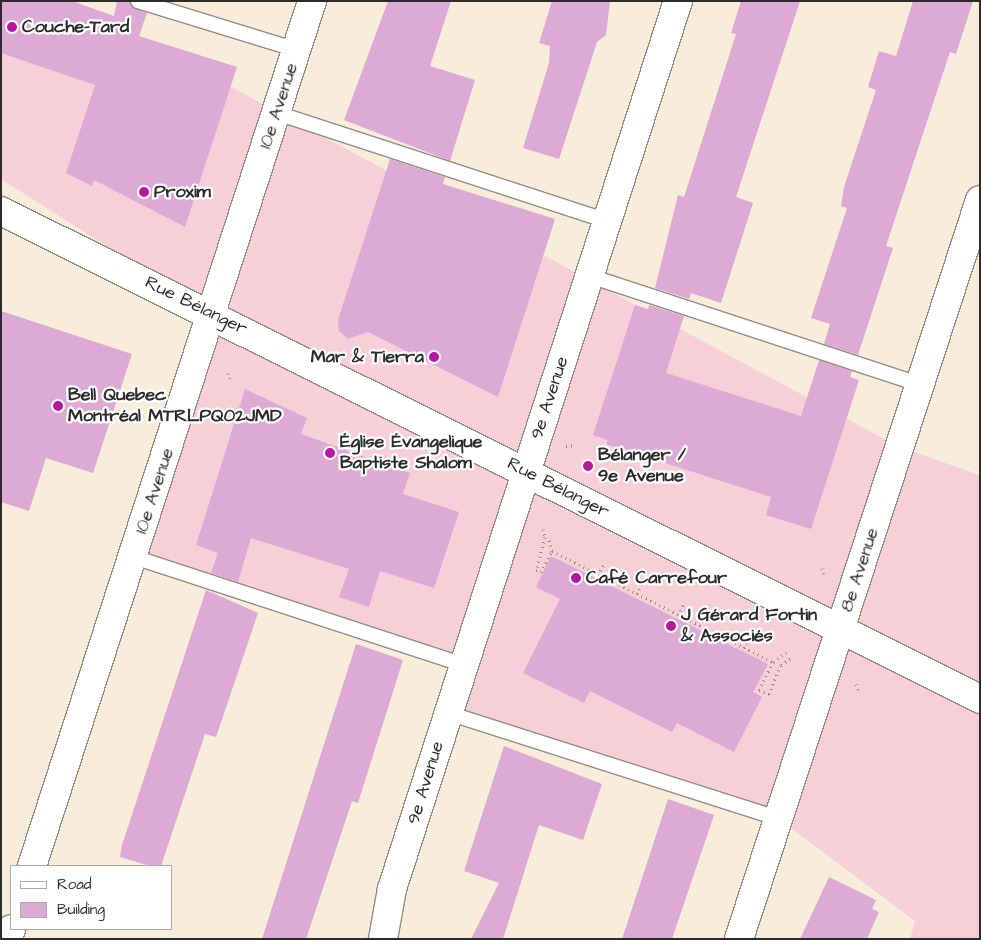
<!DOCTYPE html>
<html>
<head>
<meta charset="utf-8">
<style>
  body { margin:0 }
  #map { position:relative; width:981px; height:940px; overflow:hidden; background:#f8ecdb; font-family:"Architects Daughter",sans-serif }
  div>[style] { position:absolute }
  [style*='--x'] { left:calc(var(--x)*1px); top:calc(var(--y)*1px); width:calc(var(--w)*1px); rotate:calc(var(--a)*1deg) }
  .built>* { inset:0; background:#f6cfd9 }
  .building>* { inset:0; background:#dcaad4 }
  .path>* { height:3px; margin-top:-1.5px; transform-origin:0; background:repeating-linear-gradient(90deg,#928c83 0 1px,transparent 0 5px) }
  .roads { filter:drop-shadow(1px 0 #928c83) drop-shadow(-1px 0 #928c83) drop-shadow(0 1px #928c83) drop-shadow(0 -1px #928c83) }
  .service>* { height:14px; margin:-7px; padding:0 7px; transform-origin:7px; border-radius:7px; background:#fff }
  .minor>* { height:28px; margin:-14px; padding:0 14px; transform-origin:14px; border-radius:14px; background:#fff }
  .tertiary>* { height:28px; margin:-14px; padding:0 14px; transform-origin:14px; border-radius:14px; background:#fff }
  .dots>* { width:14px; height:14px; translate:-50% -50%; box-sizing:border-box; border:2px solid #fff; border-radius:50% }
  span { translate:-50% -50%; white-space:nowrap; text-align:center; line-height:1.15; -webkit-text-stroke:4.5px #fff; paint-order:stroke }
  .poi-label { font-size:18px; color:#2b2b2b; font-weight:700 }
  .left { translate:0 -50%; text-align:left }
  .right { translate:-100% -50%; text-align:right }
  .street-label { font-size:18px; color:#2b2b2b }
  .frame { position:absolute; inset:0; border:2px solid #2b2b2b; pointer-events:none }
  .legend { position:absolute; left:10px; top:865px; width:162px; height:65px; box-sizing:border-box; background:#fff; border:1px solid #aaa; margin:0; padding:6px 9px; list-style:none; font-size:15px; color:#2b2b2b }
  .legend li { display:flex; align-items:center; gap:10px; height:25px }
  .legend b { width:25px; border:1px solid #aaa }
</style>
</head>
<body>
<div id="map">
  <div class="built">
    <div style="clip-path:polygon(1px 1px,72px 1px,899px 447px,980px 475px,980px 939px,910px 939px,915px 921px,779px 819px,448px 713px,465px 665px,134px 557px,212px 313px,1px 179px)"></div>
  </div>
  <div class="building">
    <div style="clip-path:polygon(1px 1px,72px 1px,114px 16px,117px 1px,129px 1px,132px 7px,147px 13px,139px 36px,237px 67px,185px 227px,94px 180px,92px 186px,66px 173px,95px 85px,1px 53px)"></div>
    <div style="clip-path:polygon(388px 1px,451px 1px,430px 66px,475px 80px,450px 161px,344px 120px)"></div>
    <div style="clip-path:polygon(552px 1px,610px 1px,606px 35px,597px 42px,559px 159px,523px 148px,549px 63px,550px 46px,539px 43px)"></div>
    <div style="clip-path:polygon(741px 1px,800px 1px,736px 197px,753px 203px,721px 303px,691px 293px,689px 299px,655px 288px,678px 195px,684px 197px,736px 34px,731px 33px)"></div>
    <div style="clip-path:polygon(913px 1px,973px 1px,956px 54px,950px 52px,886px 246px,893px 248px,858px 355px,824px 344px,830px 324px,811px 318px,847px 208px,841px 206px,844px 187px,876px 90px,868px 87px,879px 51px,896px 56px)"></div>
    <div style="clip-path:polygon(390px 159px,445px 177px,443px 184px,555px 219px,498px 397px,368px 332px,348px 339px,339px 331px,338px 320px)"></div>
    <div style="clip-path:polygon(635px 305px,648px 309px,649px 305px,684px 316px,666px 373px,801px 416px,819px 360px,852px 371px,850px 377px,859px 380px,811px 529px,766px 515px,771px 497px,606px 444px,608px 440px,593px 435px)"></div>
    <div style="clip-path:polygon(1px 311px,132px 354px,93px 473px,46px 458px,29px 511px,1px 502px)"></div>
    <div style="clip-path:polygon(245px 389px,307px 418px,301px 434px,410px 473px,403px 494px,459px 512px,434px 588px,380px 571px,369px 607px,339px 597px,349px 569px,251px 538px,238px 582px,211px 573px,218px 553px,196px 545px)"></div>
    <div style="clip-path:polygon(551px 556px,768px 664px,753px 692px,762px 697px,734px 752px,677px 723px,672px 732px,590px 691px,584px 703px,523px 673px,560px 599px,536px 587px)"></div>
    <div style="clip-path:polygon(206px 590px,258px 613px,216px 737px,205px 734px,161px 866px,150px 866px,120px 857px,122px 845px)"></div>
    <div style="clip-path:polygon(356px 644px,403px 660px,358px 803px,352px 801px,306px 939px,262px 939px)"></div>
    <div style="clip-path:polygon(504px 746px,602px 784px,583px 840px,539px 825px,503px 939px,471px 939px,499px 883px,464px 871px)"></div>
    <div style="clip-path:polygon(668px 799px,714px 815px,672px 939px,622px 939px)"></div>
    <div style="clip-path:polygon(829px 877px,876px 900px,872px 909px,879px 912px,867px 939px,800px 939px)"></div>
  </div>
  <div class="path">
    <div style="--x:228;--y:373;--w:6;--a:72"></div>
    <div style="--x:566;--y:446;--w:9;--a:-6"></div>
    <div style="--x:543;--y:529;--w:8;--a:76"></div>
    <div style="--x:545;--y:537;--w:34;--a:105"></div>
    <div style="--x:536;--y:570;--w:5;--a:22"></div>
    <div style="--x:541;--y:572;--w:24;--a:-62"></div>
    <div style="--x:552;--y:551;--w:15;--a:-106"></div>
    <div style="--x:552;--y:551;--w:247;--a:26.7"></div>
    <div style="--x:822;--y:568;--w:9;--a:77"></div>
    <div style="--x:598;--y:575;--w:14;--a:-60"></div>
    <div style="--x:637;--y:594;--w:14;--a:-65"></div>
    <div style="--x:678;--y:615;--w:15;--a:-62"></div>
    <div style="--x:744;--y:648;--w:16;--a:-63"></div>
    <div style="--x:786;--y:652;--w:16;--a:142"></div>
    <div style="--x:773;--y:662;--w:31;--a:117"></div>
    <div style="--x:759;--y:690;--w:11;--a:22"></div>
    <div style="--x:769;--y:694;--w:31;--a:-68"></div>
    <div style="--x:781;--y:665;--w:14;--a:-34"></div>
    <div style="--x:856;--y:684;--w:9;--a:72"></div>
  </div>
  <div class="roads">
    <div class="service">
      <div style="--x:138;--y:1;--w:166;--a:17.1"></div>
      <div style="--x:277;--y:113;--w:347;--a:18.1"></div>
      <div style="--x:590;--y:276;--w:346;--a:18.2"></div>
      <div style="--x:134;--y:557;--w:348;--a:18.1"></div>
      <div style="--x:448;--y:713;--w:349;--a:17.7"></div>
    </div>
    <div class="minor">
      <div style="--x:32;--y:866;--w:909;--a:-72.06"></div>
      <div style="--x:8;--y:939;--w:10;--a:-73"></div>
      <div style="--x:383;--y:939;--w:51;--a:-79.8"></div>
      <div style="--x:392;--y:889;--w:933;--a:-72.15"></div>
      <div style="--x:739;--y:939;--w:777;--a:-71.94"></div>
    </div>
    <div class="tertiary">
      <div style="--x:1;--y:211;--w:1094;--a:26.49"></div>
    </div>
  </div>
  <div class="dots">
    <div style="left:12px;top:27px;background:#b5179e"></div>
    <div style="left:144px;top:192px;background:#b5179e"></div>
    <div style="left:434px;top:357px;background:#b5179e"></div>
    <div style="left:58px;top:406px;background:#b5179e"></div>
    <div style="left:330px;top:453px;background:#b5179e"></div>
    <div style="left:588px;top:466px;background:#b5179e"></div>
    <div style="left:576px;top:578px;background:#b5179e"></div>
    <div style="left:671px;top:626px;background:#b5179e"></div>
  </div>
  <div class="poi-label">
    <span class="left" style="left:22px;top:27px">Couche-Tard</span>
    <span class="left" style="left:154px;top:192px">Proxim</span>
    <span class="right" style="left:424px;top:357px">Mar &amp; Tierra</span>
    <span class="left" style="left:68px;top:406px">Bell Quebec<br>Montréal MTRLPQ02JMD</span>
    <span class="left" style="left:340px;top:453px">Église Évangelique<br>Baptiste Shalom</span>
    <span class="left" style="left:598px;top:466px">Bélanger /<br>9e Avenue</span>
    <span class="left" style="left:586px;top:578px">Café Carrefour</span>
    <span class="left" style="left:681px;top:626px">J Gérard Fortin<br>&amp; Associés</span>
  </div>
  <div class="street-label">
    <span style="left:279px;top:106px;rotate:-72deg">10e Avenue</span>
    <span style="left:196px;top:306px;rotate:26deg">Rue Bélanger</span>
    <span style="left:550px;top:398px;rotate:-72deg">9e Avenue</span>
    <span style="left:558px;top:488px;rotate:27deg">Rue Bélanger</span>
    <span style="left:155px;top:491px;rotate:-72deg">10e Avenue</span>
    <span style="left:860px;top:570px;rotate:-72deg">8e Avenue</span>
    <span style="left:426px;top:783px;rotate:-73deg">9e Avenue</span>
  </div>
  <div class="frame"></div>
  <ul class="legend">
  <li><b style="height:6px;background:#fff"></b>Road</li>
  <li><b style="height:14px;background:#dcaad4"></b>Building</li>
  </ul>
</div>
</body>
</html>
